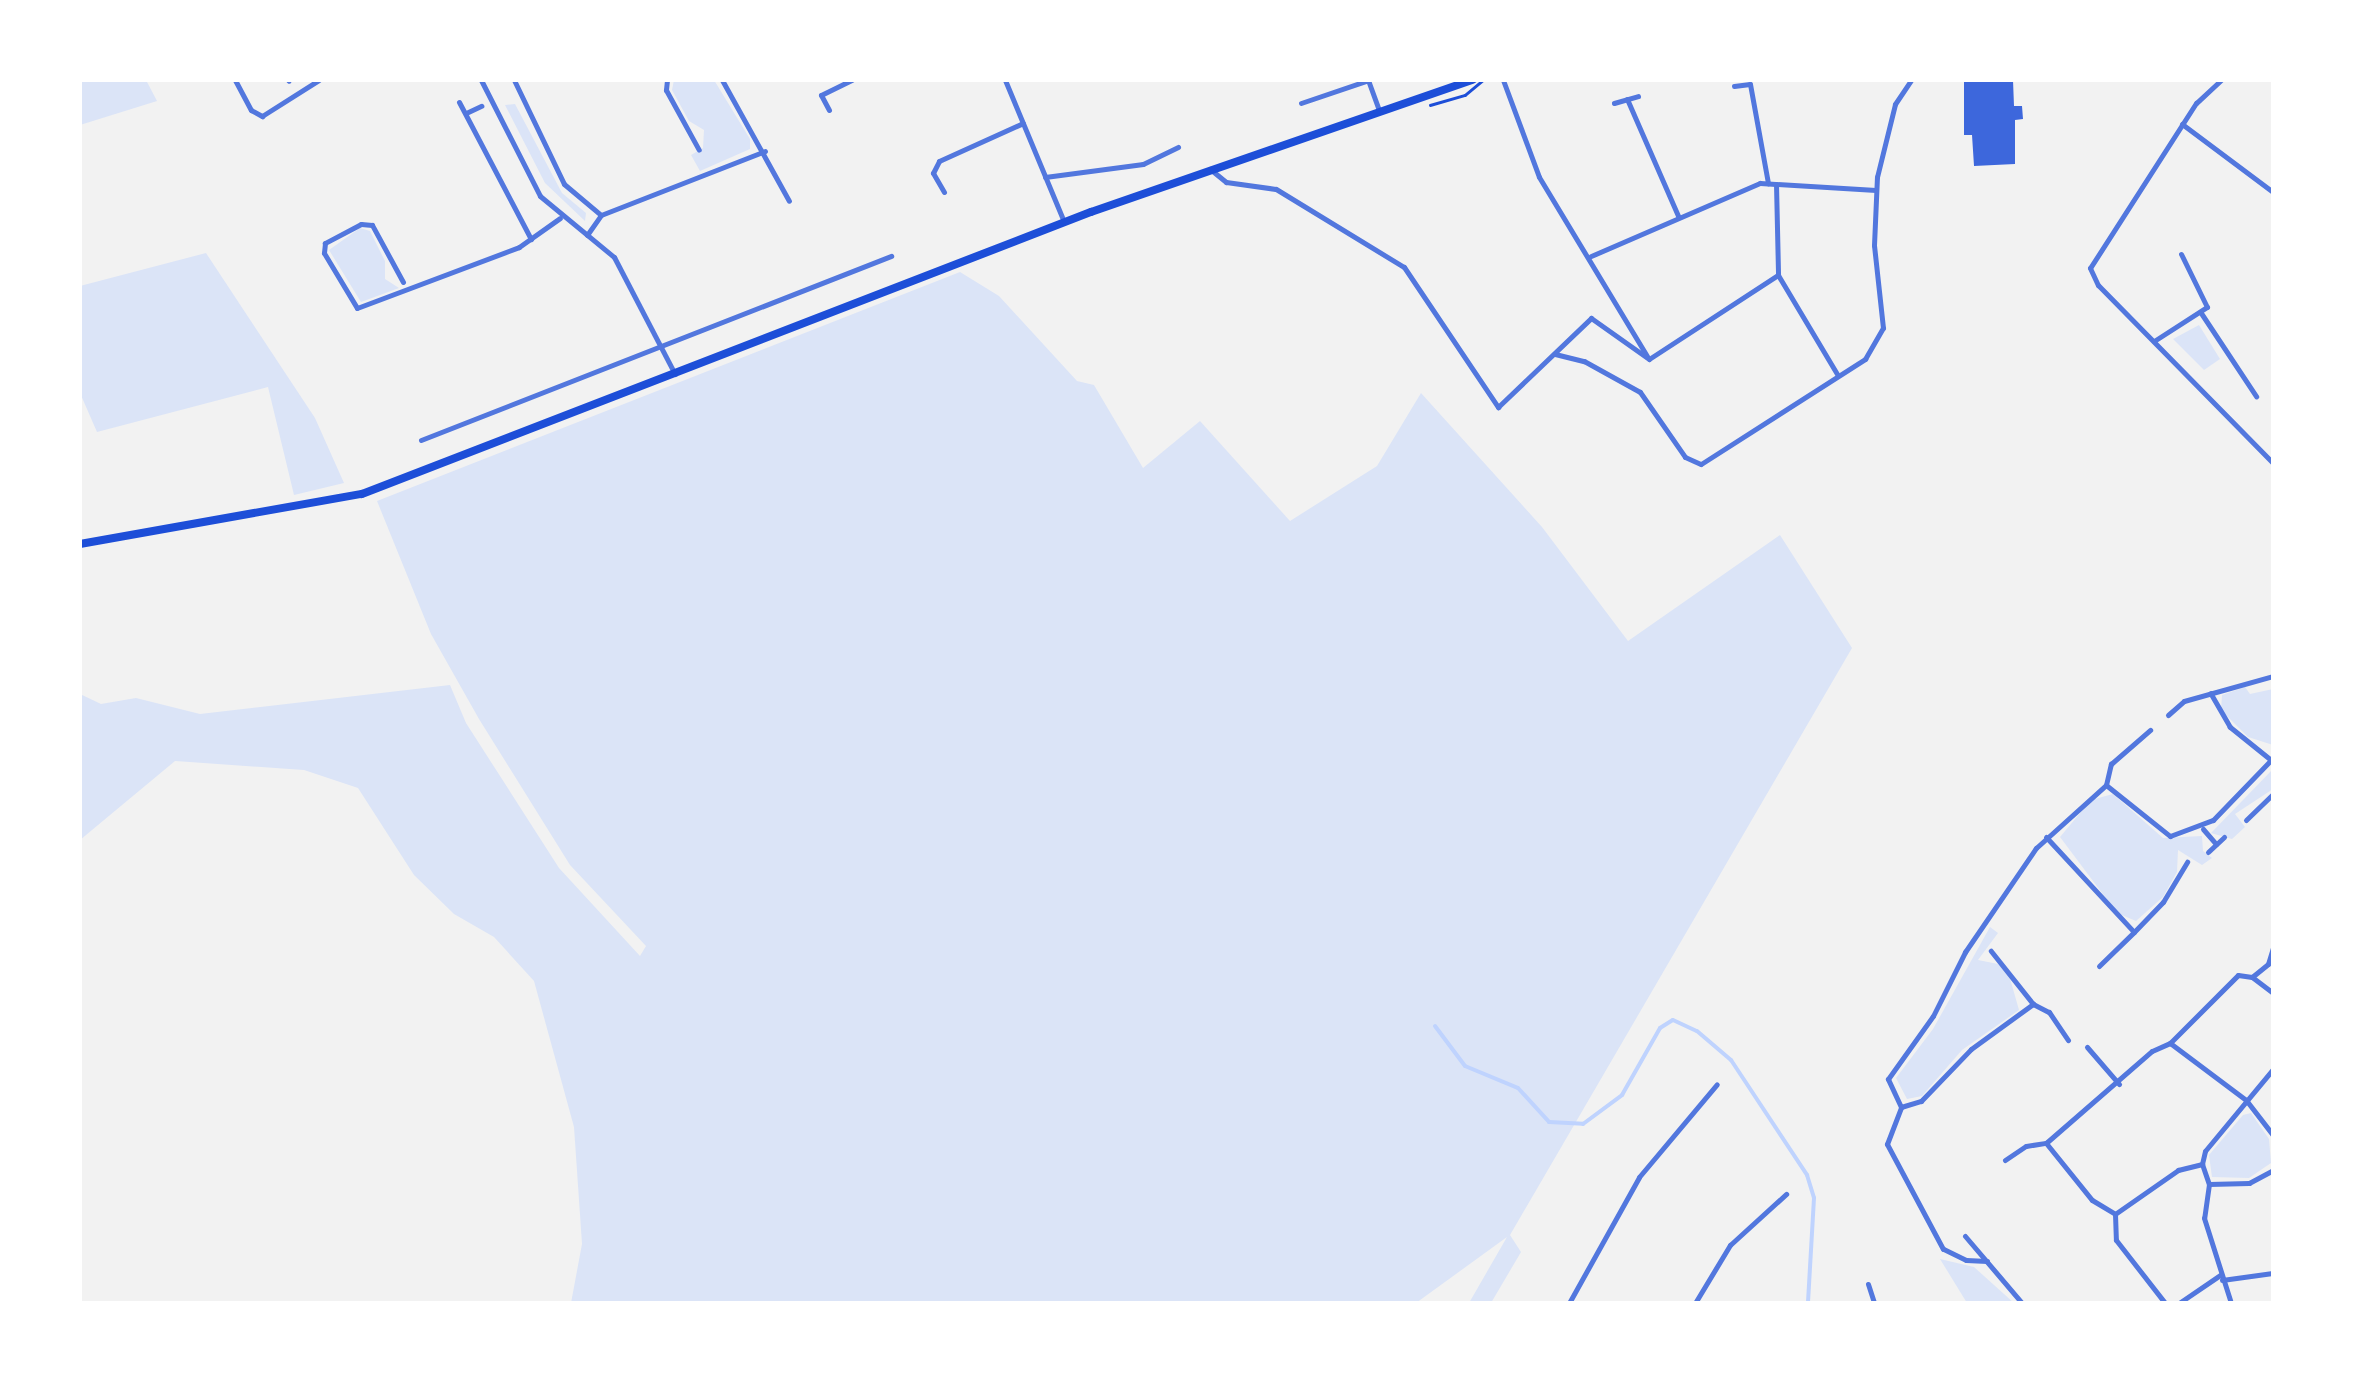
<!DOCTYPE html>
<html>
<head>
<meta charset="utf-8">
<style>
  body { margin:0 }
  #map { position:relative; width:2353px; height:1383px; overflow:hidden; background:#f2f2f2; font-family:"PT Sans Narrow",sans-serif }
  div>[style] { position:absolute }
  [style*='--x'] { left:calc(var(--x)*1px); top:calc(var(--y)*1px); width:calc(var(--w)*1px); rotate:calc(var(--a)*1deg) }
  .green>* { inset:0; background:#dbe4f7 }
  .stream>* { height:4px; margin:-2px; padding:0 2px; transform-origin:2px; border-radius:2px; background:#bfd3fe }
  .building>* { inset:0; background:#3d67dc }
  .path>* { height:2.5px; margin:-1.25px; padding:0 1.25px; transform-origin:1.25px; border-radius:1.25px; background:#1d4ed8 }
  .minor>* { height:5px; margin:-2.5px; padding:0 2.5px; transform-origin:2.5px; border-radius:2.5px; background:#5277de }
  .secondary>* { height:8px; margin:-4px; padding:0 4px; transform-origin:4px; border-radius:4px; background:#1d4ed8 }
  span { translate:-50% -50%; white-space:nowrap; text-align:center; line-height:1.15; -webkit-text-stroke:9px #fff; paint-order:stroke }
  .frame { position:absolute; inset:0; border:82px solid #fff; pointer-events:none }
</style>
</head>
<body>
<div id="map">
  <div class="green">
    <div style="clip-path:polygon(80px 80px,146px 80px,157px 101px,80px 125px)"></div>
    <div style="clip-path:polygon(674px 80px,714px 80px,750px 139px,750px 149px,700px 171px,691px 155px,703px 148px,704px 130px,689px 121px,672px 90px)"></div>
    <div style="clip-path:polygon(515px 104px,562px 193px,586px 213px,585px 221px,545px 183px,505px 105px)"></div>
    <div style="clip-path:polygon(360px 228px,370px 231px,385px 261px,385px 279px,399px 288px,361px 302px,329px 250px)"></div>
    <div style="clip-path:polygon(206px 253px,315px 418px,344px 483px,294px 495px,268px 387px,97px 432px,80px 393px,80px 286px)"></div>
    <div style="clip-path:polygon(960px 272px,999px 296px,1077px 381px,1094px 385px,1143px 468px,1200px 421px,1290px 521px,1377px 466px,1421px 393px,1542px 527px,1628px 641px,1780px 535px,1852px 648px,1510px 1235px,1521px 1252px,1491px 1303px,1469px 1303px,1507px 1237px,1416px 1303px,571px 1303px,582px 1244px,574px 1127px,534px 981px,494px 937px,454px 914px,414px 875px,358px 788px,304px 770px,175px 761px,80px 840px,80px 694px,101px 704px,136px 698px,200px 714px,450px 685px,466px 723px,559px 868px,640px 956px,646px 946px,570px 865px,479px 719px,431px 634px,377px 501px)"></div>
    <div style="clip-path:polygon(2199px 325px,2220px 359px,2204px 370px,2173px 339px)"></div>
    <div style="clip-path:polygon(2245px 687px,2250px 694px,2273px 689px,2273px 745px,2248px 737px,2221px 710px,2222px 695px)"></div>
    <div style="clip-path:polygon(2273px 769px,2273px 789px,2235px 814px,2245px 827px,2232px 839px,2211px 833px)"></div>
    <div style="clip-path:polygon(2113px 794px,2163px 838px,2202px 836px,2203px 851px,2212px 858px,2202px 865px,2178px 850px,2177px 872px,2163px 897px,2136px 921px,2117px 913px,2060px 837px,2091px 800px)"></div>
    <div style="clip-path:polygon(1990px 927px,1998px 933px,1978px 960px,1998px 964px,2009px 975px,2019px 1010px,1962px 1050px,1922px 1096px,1907px 1099px,1896px 1078px,1933px 1029px)"></div>
    <div style="clip-path:polygon(2251px 1113px,2269px 1139px,2271px 1163px,2249px 1178px,2212px 1177px,2209px 1155px,2243px 1115px)"></div>
    <div style="clip-path:polygon(1940px 1259px,1974px 1267px,2014px 1303px,1967px 1303px)"></div>
  </div>
  <div class="stream">
    <div style="--x:1435;--y:1026;--w:50;--a:53.1"></div>
    <div style="--x:1465;--y:1066;--w:57;--a:22.5"></div>
    <div style="--x:1518;--y:1088;--w:46;--a:47.6"></div>
    <div style="--x:1549;--y:1122;--w:34;--a:3"></div>
    <div style="--x:1583;--y:1124;--w:49;--a:-36.6"></div>
    <div style="--x:1622;--y:1095;--w:77;--a:-60.4"></div>
    <div style="--x:1660;--y:1028;--w:15;--a:-32"></div>
    <div style="--x:1673;--y:1020;--w:26;--a:25"></div>
    <div style="--x:1697;--y:1031;--w:45;--a:40.5"></div>
    <div style="--x:1731;--y:1060;--w:138;--a:56.5"></div>
    <div style="--x:1807;--y:1175;--w:24;--a:73"></div>
    <div style="--x:1814;--y:1198;--w:105;--a:93.3"></div>
  </div>
  <div class="building">
    <div style="clip-path:polygon(1964px 80px,2013px 80px,2014px 106px,2022px 106px,2023px 119px,2015px 120px,2015px 164px,1974px 166px,1972px 135px,1964px 135px)"></div>
  </div>
  <div class="path">
    <div style="--x:1430;--y:105;--w:36;--a:-16"></div>
    <div style="--x:1465;--y:95;--w:23;--a:-40"></div>
  </div>
  <div class="minor">
    <div style="--x:235;--y:80;--w:34;--a:62"></div>
    <div style="--x:251;--y:110;--w:13;--a:29"></div>
    <div style="--x:262;--y:116;--w:67;--a:-32.3"></div>
    <div style="--x:288;--y:80;--w:1;--a:45"></div>
    <div style="--x:481;--y:80;--w:130;--a:63"></div>
    <div style="--x:540;--y:196;--w:96;--a:39.5"></div>
    <div style="--x:614;--y:257;--w:132;--a:62.5"></div>
    <div style="--x:514;--y:80;--w:115;--a:64.3"></div>
    <div style="--x:564;--y:184;--w:48;--a:40"></div>
    <div style="--x:667;--y:80;--w:10;--a:96"></div>
    <div style="--x:666;--y:90;--w:68;--a:61.2"></div>
    <div style="--x:722;--y:80;--w:138;--a:61"></div>
    <div style="--x:1005;--y:80;--w:154;--a:67.4"></div>
    <div style="--x:1368;--y:80;--w:32;--a:70"></div>
    <div style="--x:1503;--y:80;--w:103;--a:69.6"></div>
    <div style="--x:1539;--y:177;--w:209;--a:58.9"></div>
    <div style="--x:2221;--y:80;--w:34;--a:137"></div>
    <div style="--x:2196;--y:103;--w:196;--a:122.7"></div>
    <div style="--x:2090;--y:268;--w:19;--a:65"></div>
    <div style="--x:2098;--y:285;--w:250;--a:45.5"></div>
    <div style="--x:1734;--y:86;--w:16;--a:-7"></div>
    <div style="--x:1750;--y:84;--w:101;--a:79.7"></div>
    <div style="--x:1627;--y:99;--w:128;--a:66.4"></div>
    <div style="--x:459;--y:102;--w:155;--a:62.3"></div>
    <div style="--x:1301;--y:103;--w:72;--a:-18.7"></div>
    <div style="--x:1614;--y:103;--w:25;--a:-16"></div>
    <div style="--x:829;--y:110;--w:17;--a:-118"></div>
    <div style="--x:821;--y:95;--w:34;--a:-26"></div>
    <div style="--x:466;--y:113;--w:17;--a:-25"></div>
    <div style="--x:2182;--y:124;--w:114;--a:36.8"></div>
    <div style="--x:1210;--y:169;--w:21;--a:39"></div>
    <div style="--x:1226;--y:182;--w:50;--a:8"></div>
    <div style="--x:1276;--y:189;--w:150;--a:31.4"></div>
    <div style="--x:1404;--y:267;--w:169;--a:56.1"></div>
    <div style="--x:1498;--y:407;--w:129;--a:-43.7"></div>
    <div style="--x:1591;--y:318;--w:71;--a:35.3"></div>
    <div style="--x:1045;--y:177;--w:99;--a:-7.6"></div>
    <div style="--x:1143;--y:164;--w:39;--a:-26"></div>
    <div style="--x:1776;--y:184;--w:91;--a:88.7"></div>
    <div style="--x:1778;--y:275;--w:115;--a:59.2"></div>
    <div style="--x:944;--y:192;--w:22;--a:-120"></div>
    <div style="--x:933;--y:173;--w:13;--a:-63"></div>
    <div style="--x:939;--y:161;--w:92;--a:-24.3"></div>
    <div style="--x:587;--y:235;--w:24;--a:-55"></div>
    <div style="--x:601;--y:215;--w:176;--a:-21.3"></div>
    <div style="--x:1591;--y:256;--w:184;--a:-23.4"></div>
    <div style="--x:1760;--y:183;--w:116;--a:3.5"></div>
    <div style="--x:403;--y:282;--w:65;--a:-118.5"></div>
    <div style="--x:372;--y:225;--w:11;--a:-175"></div>
    <div style="--x:361;--y:224;--w:41;--a:152.2"></div>
    <div style="--x:325;--y:243;--w:10;--a:96"></div>
    <div style="--x:324;--y:253;--w:64;--a:59"></div>
    <div style="--x:357;--y:308;--w:173;--a:-20.6"></div>
    <div style="--x:519;--y:247;--w:50;--a:-35.3"></div>
    <div style="--x:2201;--y:313;--w:100;--a:56.5"></div>
    <div style="--x:2154;--y:341;--w:63;--a:-32.7"></div>
    <div style="--x:2207;--y:307;--w:59;--a:-116.1"></div>
    <div style="--x:1555;--y:354;--w:30;--a:14"></div>
    <div style="--x:1584;--y:361;--w:64;--a:29"></div>
    <div style="--x:1640;--y:392;--w:79;--a:55.3"></div>
    <div style="--x:1685;--y:457;--w:17;--a:24"></div>
    <div style="--x:1701;--y:464;--w:195;--a:-32.6"></div>
    <div style="--x:1865;--y:359;--w:36;--a:-60"></div>
    <div style="--x:1883;--y:328;--w:83;--a:-96.2"></div>
    <div style="--x:1874;--y:245;--w:68;--a:-87.5"></div>
    <div style="--x:1877;--y:177;--w:75;--a:-76.1"></div>
    <div style="--x:1895;--y:104;--w:29;--a:-56"></div>
    <div style="--x:1649;--y:359;--w:154;--a:-33.1"></div>
    <div style="--x:421;--y:440;--w:505;--a:-21.38"></div>
    <div style="--x:2168;--y:715;--w:21;--a:-41"></div>
    <div style="--x:2184;--y:701;--w:92;--a:-15.7"></div>
    <div style="--x:2106;--y:785;--w:82;--a:38.6"></div>
    <div style="--x:2170;--y:836;--w:46;--a:-20.4"></div>
    <div style="--x:2213;--y:820;--w:83;--a:-46"></div>
    <div style="--x:2271;--y:760;--w:53;--a:-141.2"></div>
    <div style="--x:2230;--y:727;--w:39;--a:-120"></div>
    <div style="--x:2246;--y:820;--w:37;--a:-44"></div>
    <div style="--x:2203;--y:829;--w:20;--a:49"></div>
    <div style="--x:2046;--y:837;--w:129;--a:47.2"></div>
    <div style="--x:2134;--y:932;--w:42;--a:-46"></div>
    <div style="--x:2163;--y:902;--w:47;--a:-59"></div>
    <div style="--x:2208;--y:852;--w:22;--a:-43"></div>
    <div style="--x:2099;--y:966;--w:49;--a:-44.2"></div>
    <div style="--x:2252;--y:977;--w:26;--a:37"></div>
    <div style="--x:2033;--y:1004;--w:18;--a:27"></div>
    <div style="--x:2049;--y:1012;--w:34;--a:56"></div>
    <div style="--x:2170;--y:1043;--w:96;--a:-45"></div>
    <div style="--x:2238;--y:975;--w:14;--a:8"></div>
    <div style="--x:2252;--y:977;--w:21;--a:-39"></div>
    <div style="--x:2268;--y:964;--w:17;--a:-73"></div>
    <div style="--x:2087;--y:1047;--w:49;--a:49.1"></div>
    <div style="--x:1901;--y:1107;--w:31;--a:-115"></div>
    <div style="--x:1888;--y:1079;--w:77;--a:-54.5"></div>
    <div style="--x:1933;--y:1016;--w:72;--a:-63.4"></div>
    <div style="--x:1965;--y:952;--w:126;--a:-55.7"></div>
    <div style="--x:2036;--y:848;--w:94;--a:-42"></div>
    <div style="--x:2106;--y:785;--w:22;--a:-77"></div>
    <div style="--x:2111;--y:764;--w:52;--a:-41.1"></div>
    <div style="--x:2046;--y:1143;--w:140;--a:-41"></div>
    <div style="--x:2152;--y:1051;--w:20;--a:-24"></div>
    <div style="--x:2170;--y:1043;--w:95;--a:36.9"></div>
    <div style="--x:2246;--y:1100;--w:44;--a:52.4"></div>
    <div style="--x:2046;--y:1143;--w:73;--a:51.1"></div>
    <div style="--x:2092;--y:1200;--w:27;--a:31"></div>
    <div style="--x:2005;--y:1160;--w:25;--a:-34"></div>
    <div style="--x:2026;--y:1146;--w:20;--a:-9"></div>
    <div style="--x:2202;--y:1164;--w:21;--a:71"></div>
    <div style="--x:2209;--y:1184;--w:34;--a:98"></div>
    <div style="--x:2204;--y:1218;--w:89;--a:72.4"></div>
    <div style="--x:2209;--y:1184;--w:40;--a:-1.4"></div>
    <div style="--x:2249;--y:1183;--w:27;--a:-28"></div>
    <div style="--x:2115;--y:1214;--w:77;--a:-34.9"></div>
    <div style="--x:2178;--y:1170;--w:25;--a:-14"></div>
    <div style="--x:2202;--y:1164;--w:13;--a:-77"></div>
    <div style="--x:2205;--y:1151;--w:107;--a:-50.3"></div>
    <div style="--x:2115;--y:1214;--w:26;--a:88"></div>
    <div style="--x:2116;--y:1240;--w:80;--a:52.1"></div>
    <div style="--x:1965;--y:1236;--w:88;--a:49.6"></div>
    <div style="--x:1987;--y:1261;--w:21;--a:-177"></div>
    <div style="--x:1966;--y:1260;--w:25;--a:-154"></div>
    <div style="--x:1943;--y:1249;--w:119;--a:-118.1"></div>
    <div style="--x:1887;--y:1144;--w:40;--a:-69"></div>
    <div style="--x:1901;--y:1107;--w:21;--a:-17"></div>
    <div style="--x:1921;--y:1101;--w:72;--a:-46.1"></div>
    <div style="--x:1971;--y:1049;--w:77;--a:-36"></div>
    <div style="--x:2033;--y:1004;--w:68;--a:-128.4"></div>
    <div style="--x:2222;--y:1280;--w:51;--a:-7.8"></div>
    <div style="--x:1868;--y:1284;--w:20;--a:72"></div>
    <div style="--x:1569;--y:1303;--w:144;--a:-60.9"></div>
    <div style="--x:1639;--y:1177;--w:121;--a:-50"></div>
    <div style="--x:1695;--y:1303;--w:68;--a:-58.9"></div>
    <div style="--x:1730;--y:1245;--w:76;--a:-42.3"></div>
    <div style="--x:2179;--y:1303;--w:50;--a:-34.3"></div>
  </div>
  <div class="secondary">
    <div style="--x:80;--y:544;--w:286;--a:-10.1"></div>
    <div style="--x:362;--y:494;--w:782;--a:-21.15"></div>
    <div style="--x:1091;--y:212;--w:404;--a:-19.1"></div>
  </div>
  <div class="frame"></div>
</div>
</body>
</html>
